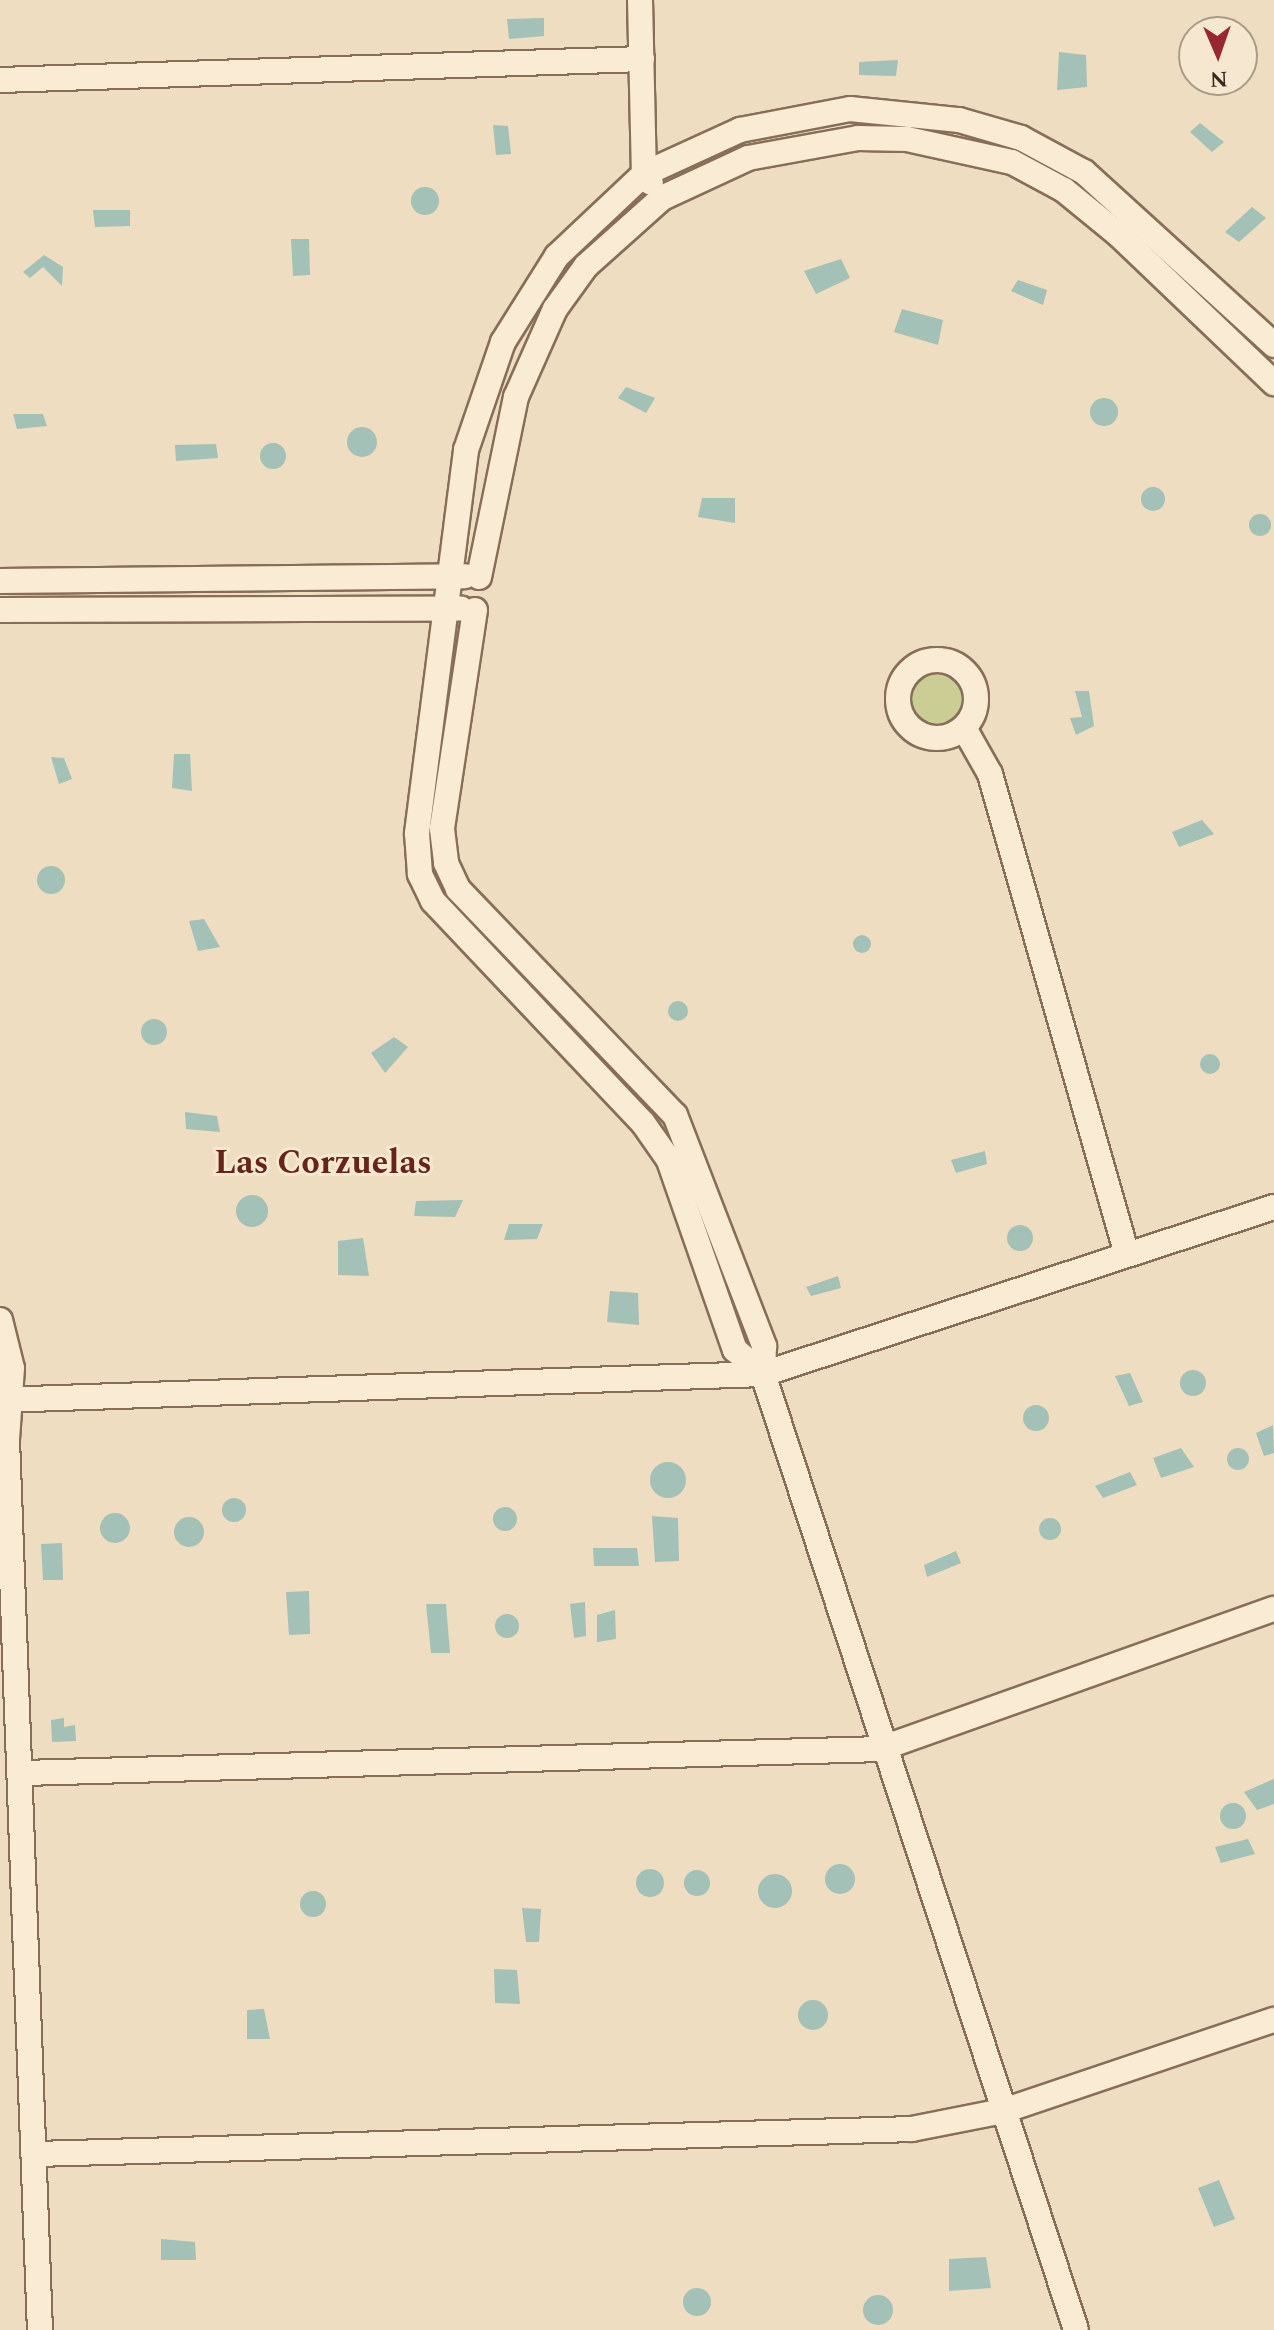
<!DOCTYPE html>
<html>
<head>
<meta charset="utf-8">
<style>
  body { margin:0 }
  #map { position:relative; width:1274px; height:2330px; overflow:hidden; background:#eeddc0; font-family:Spectral,serif }
  div>[style] { position:absolute }
  [style*='--x'] { left:calc(var(--x)*1px); top:calc(var(--y)*1px); width:calc(var(--w)*1px); rotate:calc(var(--a)*1deg) }
  .green>* { inset:0; background:#cacd94 }
  .round { border-radius:50% }
  .water>* { inset:0; background:#a3c1b6 }
  .roads { filter:drop-shadow(2px 0 #886e58) drop-shadow(-2px 0 #886e58) drop-shadow(0 2px #886e58) drop-shadow(0 -2px #886e58) }
  .minor>* { height:24px; margin:-12px; padding:0 12px; transform-origin:12px; border-radius:12px; background:#f9ebd4 }
  .minor>.ring { margin:-12px; padding:0; box-sizing:content-box; background:none; border:24px solid #f9ebd4; border-radius:50% }
  span { translate:-50% -50%; white-space:nowrap; text-align:center; line-height:1.15; -webkit-text-stroke:6px #f6e8d0; paint-order:stroke }
  .district-label { font-size:34px; color:#65251b; font-weight:700 }
  .north { position:absolute; left:1178px; top:16px; width:80px; height:80px; box-sizing:border-box; background:#f6e8d0; border:2px solid #aa9b88; border-radius:50%; rotate:178deg; font-size:22px; font-weight:700; line-height:32px; text-align:center; color:#37281d }
  .north::after { content:''; display:block; margin:auto; width:28px; height:36px; background:#982730; clip-path:polygon(50% 0,100% 100%,50% 72%,0 100%) }
</style>
</head>
<body>
<div id="map">
  <div class="green">
    <div class="round" style="left:909px;top:671px;width:54px;height:54px"></div>
  </div>
  <div class="water">
    <div style="clip-path:polygon(544px 18px,544px 36px,509px 39px,507px 19px)"></div>
    <div style="clip-path:polygon(1059px 52px,1086px 55px,1087px 87px,1057px 90px)"></div>
    <div style="clip-path:polygon(898px 60px,896px 76px,859px 75px,859px 62px)"></div>
    <div style="clip-path:polygon(1200px 123px,1224px 142px,1212px 152px,1190px 132px)"></div>
    <div style="clip-path:polygon(493px 125px,508px 126px,511px 154px,496px 155px)"></div>
    <div class="round" style="left:411px;top:187px;width:28px;height:28px"></div>
    <div style="clip-path:polygon(1252px 207px,1266px 218px,1239px 242px,1225px 232px)"></div>
    <div style="clip-path:polygon(93px 210px,130px 210px,130px 226px,95px 227px)"></div>
    <div style="clip-path:polygon(291px 239px,309px 239px,310px 275px,293px 276px)"></div>
    <div style="clip-path:polygon(44px 255px,63px 267px,62px 286px,43px 267px,30px 278px,23px 272px)"></div>
    <div style="clip-path:polygon(841px 259px,850px 278px,816px 294px,804px 271px)"></div>
    <div style="clip-path:polygon(1018px 280px,1047px 290px,1043px 305px,1011px 291px)"></div>
    <div style="clip-path:polygon(902px 309px,943px 320px,938px 345px,894px 332px)"></div>
    <div style="clip-path:polygon(626px 387px,655px 398px,646px 413px,618px 398px)"></div>
    <div class="round" style="left:1090px;top:398px;width:28px;height:28px"></div>
    <div style="clip-path:polygon(13px 414px,43px 414px,47px 426px,17px 429px)"></div>
    <div class="round" style="left:347px;top:427px;width:30px;height:30px"></div>
    <div class="round" style="left:260px;top:443px;width:26px;height:26px"></div>
    <div style="clip-path:polygon(216px 444px,218px 458px,176px 461px,175px 445px)"></div>
    <div class="round" style="left:1141px;top:487px;width:24px;height:24px"></div>
    <div style="clip-path:polygon(702px 498px,735px 498px,735px 523px,698px 517px)"></div>
    <div class="round" style="left:1249px;top:514px;width:22px;height:22px"></div>
    <div style="clip-path:polygon(1075px 691px,1089px 691px,1094px 726px,1076px 735px,1070px 718px,1082px 717px)"></div>
    <div style="clip-path:polygon(174px 754px,190px 754px,192px 791px,172px 788px)"></div>
    <div style="clip-path:polygon(51px 757px,64px 758px,72px 779px,59px 784px)"></div>
    <div style="clip-path:polygon(1202px 820px,1214px 834px,1179px 847px,1172px 832px)"></div>
    <div class="round" style="left:37px;top:866px;width:28px;height:28px"></div>
    <div style="clip-path:polygon(204px 919px,220px 947px,198px 951px,189px 921px)"></div>
    <div class="round" style="left:853px;top:935px;width:18px;height:18px"></div>
    <div class="round" style="left:668px;top:1001px;width:20px;height:20px"></div>
    <div class="round" style="left:141px;top:1019px;width:26px;height:26px"></div>
    <div style="clip-path:polygon(394px 1037px,408px 1047px,385px 1073px,371px 1053px)"></div>
    <div class="round" style="left:1200px;top:1054px;width:20px;height:20px"></div>
    <div style="clip-path:polygon(185px 1112px,217px 1116px,220px 1132px,186px 1129px)"></div>
    <div style="clip-path:polygon(985px 1151px,987px 1164px,956px 1173px,951px 1160px)"></div>
    <div class="round" style="left:236px;top:1195px;width:32px;height:32px"></div>
    <div style="clip-path:polygon(463px 1200px,455px 1217px,414px 1216px,416px 1201px)"></div>
    <div style="clip-path:polygon(509px 1224px,543px 1224px,537px 1239px,504px 1240px)"></div>
    <div class="round" style="left:1007px;top:1225px;width:26px;height:26px"></div>
    <div style="clip-path:polygon(363px 1238px,369px 1276px,338px 1275px,338px 1241px)"></div>
    <div style="clip-path:polygon(838px 1276px,841px 1288px,811px 1296px,806px 1287px)"></div>
    <div style="clip-path:polygon(610px 1291px,638px 1293px,639px 1325px,607px 1322px)"></div>
    <div class="round" style="left:1180px;top:1370px;width:26px;height:26px"></div>
    <div style="clip-path:polygon(1130px 1373px,1143px 1402px,1129px 1406px,1115px 1376px)"></div>
    <div class="round" style="left:1023px;top:1405px;width:26px;height:26px"></div>
    <div style="clip-path:polygon(1273px 1425px,1274px 1453px,1264px 1456px,1256px 1433px)"></div>
    <div class="round" style="left:1227px;top:1448px;width:22px;height:22px"></div>
    <div style="clip-path:polygon(1181px 1448px,1194px 1467px,1161px 1478px,1153px 1458px)"></div>
    <div class="round" style="left:650px;top:1462px;width:36px;height:36px"></div>
    <div style="clip-path:polygon(1130px 1472px,1137px 1485px,1103px 1498px,1095px 1486px)"></div>
    <div class="round" style="left:222px;top:1498px;width:24px;height:24px"></div>
    <div class="round" style="left:493px;top:1507px;width:24px;height:24px"></div>
    <div class="round" style="left:100px;top:1513px;width:30px;height:30px"></div>
    <div style="clip-path:polygon(652px 1516px,678px 1518px,679px 1561px,655px 1562px)"></div>
    <div class="round" style="left:174px;top:1517px;width:30px;height:30px"></div>
    <div class="round" style="left:1039px;top:1518px;width:22px;height:22px"></div>
    <div style="clip-path:polygon(62px 1543px,63px 1580px,43px 1580px,41px 1544px)"></div>
    <div style="clip-path:polygon(593px 1548px,637px 1548px,639px 1566px,594px 1566px)"></div>
    <div style="clip-path:polygon(956px 1551px,961px 1563px,927px 1577px,924px 1565px)"></div>
    <div style="clip-path:polygon(309px 1591px,310px 1634px,289px 1635px,286px 1592px)"></div>
    <div style="clip-path:polygon(585px 1602px,586px 1636px,574px 1638px,570px 1604px)"></div>
    <div style="clip-path:polygon(426px 1604px,446px 1604px,450px 1653px,431px 1653px)"></div>
    <div style="clip-path:polygon(615px 1610px,616px 1639px,597px 1642px,597px 1615px)"></div>
    <div class="round" style="left:495px;top:1614px;width:24px;height:24px"></div>
    <div style="clip-path:polygon(64px 1718px,64px 1727px,75px 1725px,76px 1741px,52px 1742px,51px 1720px)"></div>
    <div style="clip-path:polygon(1274px 1779px,1274px 1804px,1257px 1810px,1244px 1792px)"></div>
    <div class="round" style="left:1220px;top:1803px;width:26px;height:26px"></div>
    <div style="clip-path:polygon(1248px 1839px,1255px 1854px,1221px 1863px,1215px 1847px)"></div>
    <div class="round" style="left:825px;top:1864px;width:30px;height:30px"></div>
    <div class="round" style="left:636px;top:1869px;width:28px;height:28px"></div>
    <div class="round" style="left:684px;top:1870px;width:26px;height:26px"></div>
    <div class="round" style="left:758px;top:1874px;width:34px;height:34px"></div>
    <div class="round" style="left:300px;top:1891px;width:26px;height:26px"></div>
    <div style="clip-path:polygon(522px 1908px,541px 1909px,539px 1942px,526px 1942px)"></div>
    <div style="clip-path:polygon(494px 1969px,517px 1970px,520px 2004px,495px 2003px)"></div>
    <div class="round" style="left:798px;top:2000px;width:30px;height:30px"></div>
    <div style="clip-path:polygon(264px 2009px,270px 2039px,247px 2039px,247px 2010px)"></div>
    <div style="clip-path:polygon(1219px 2180px,1235px 2219px,1214px 2227px,1198px 2188px)"></div>
    <div style="clip-path:polygon(161px 2239px,195px 2242px,196px 2260px,161px 2260px)"></div>
    <div style="clip-path:polygon(986px 2257px,991px 2288px,949px 2291px,949px 2259px)"></div>
    <div class="round" style="left:683px;top:2288px;width:28px;height:28px"></div>
    <div class="round" style="left:863px;top:2295px;width:30px;height:30px"></div>
  </div>
  <div class="roads">
    <div class="minor">
      <div style="--x:640;--y:0;--w:174;--a:88.7"></div>
      <div style="--x:644;--y:174;--w:11;--a:52"></div>
      <div style="--x:0;--y:80;--w:642;--a:-1.87"></div>
      <div style="--x:479;--y:577;--w:184;--a:-78.4"></div>
      <div style="--x:516;--y:397;--w:96;--a:-66.1"></div>
      <div style="--x:555;--y:309;--w:53;--a:-54.2"></div>
      <div style="--x:586;--y:266;--w:102;--a:-41.8"></div>
      <div style="--x:662;--y:198;--w:95;--a:-24.9"></div>
      <div style="--x:748;--y:158;--w:112;--a:-10.3"></div>
      <div style="--x:858;--y:138;--w:49;--a:1.2"></div>
      <div style="--x:907;--y:139;--w:107;--a:12.4"></div>
      <div style="--x:1012;--y:162;--w:59;--a:28.3"></div>
      <div style="--x:1064;--y:190;--w:70;--a:39.2"></div>
      <div style="--x:1118;--y:234;--w:216;--a:43.7"></div>
      <div style="--x:0;--y:581;--w:465;--a:-0.6"></div>
      <div style="--x:0;--y:610;--w:461;--a:-0.2"></div>
      <div style="--x:475;--y:610;--w:221;--a:98.6"></div>
      <div style="--x:442;--y:829;--w:34;--a:83"></div>
      <div style="--x:446;--y:863;--w:29;--a:65"></div>
      <div style="--x:458;--y:889;--w:313;--a:46.2"></div>
      <div style="--x:675;--y:1115;--w:248;--a:68.9"></div>
      <div style="--x:764;--y:1346;--w:28;--a:92"></div>
      <div style="--x:763;--y:1374;--w:37;--a:-139"></div>
      <div style="--x:735;--y:1350;--w:201;--a:-109.2"></div>
      <div style="--x:669;--y:1160;--w:45;--a:-125.1"></div>
      <div style="--x:643;--y:1123;--w:306;--a:-133.4"></div>
      <div style="--x:433;--y:901;--w:30;--a:-116"></div>
      <div style="--x:420;--y:874;--w:41;--a:-94.2"></div>
      <div style="--x:417;--y:833;--w:386;--a:-82.7"></div>
      <div style="--x:466;--y:450;--w:114;--a:-71.1"></div>
      <div style="--x:503;--y:342;--w:102;--a:-57.9"></div>
      <div style="--x:557;--y:256;--w:120;--a:-43.3"></div>
      <div style="--x:644;--y:174;--w:106;--a:-24.6"></div>
      <div style="--x:740;--y:130;--w:112;--a:-10.8"></div>
      <div style="--x:850;--y:109;--w:110;--a:5.8"></div>
      <div style="--x:959;--y:120;--w:65;--a:16.2"></div>
      <div style="--x:1021;--y:138;--w:72;--a:28.4"></div>
      <div style="--x:1084;--y:172;--w:257;--a:42.3"></div>
      <div class="ring" style="left:898px;top:660px;width:54px;height:54px"></div>
      <div style="--x:964;--y:728;--w:53;--a:60.5"></div>
      <div style="--x:990;--y:774;--w:499;--a:74.1"></div>
      <div style="--x:0;--y:1320;--w:49;--a:76"></div>
      <div style="--x:12;--y:1368;--w:72;--a:94"></div>
      <div style="--x:7;--y:1440;--w:891;--a:87.88"></div>
      <div style="--x:763;--y:1374;--w:1006;--a:71.87"></div>
      <div style="--x:0;--y:1400;--w:763;--a:-1.95"></div>
      <div style="--x:763;--y:1374;--w:538;--a:-18.1"></div>
      <div style="--x:23;--y:1773;--w:857;--a:-1.6"></div>
      <div style="--x:880;--y:1749;--w:418;--a:-19.6"></div>
      <div style="--x:36;--y:2154;--w:876;--a:-1.63"></div>
      <div style="--x:912;--y:2129;--w:93;--a:-11.2"></div>
      <div style="--x:1003;--y:2111;--w:286;--a:-18.6"></div>
    </div>
  </div>
  <div class="district-label">
    <span style="left:323px;top:1164px">Las Corzuelas</span>
  </div>
  <div class="north">N</div>
</div>
</body>
</html>
